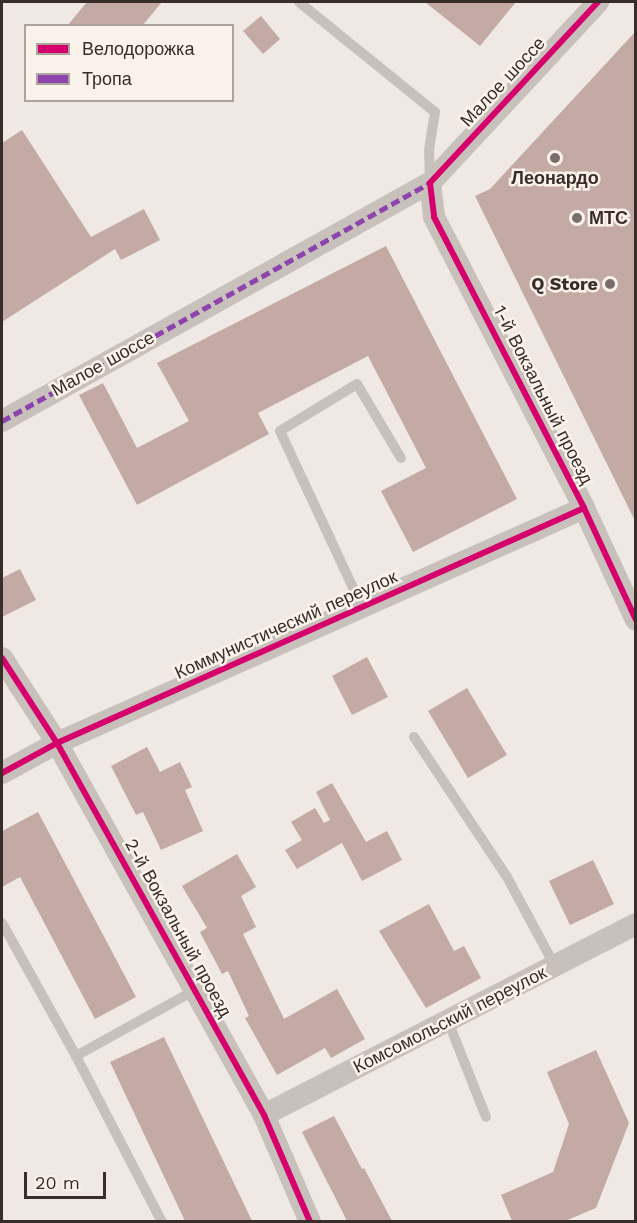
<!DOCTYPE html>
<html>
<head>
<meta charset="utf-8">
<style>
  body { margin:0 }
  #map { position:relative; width:637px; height:1223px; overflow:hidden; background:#efe8e3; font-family:"Work Sans",sans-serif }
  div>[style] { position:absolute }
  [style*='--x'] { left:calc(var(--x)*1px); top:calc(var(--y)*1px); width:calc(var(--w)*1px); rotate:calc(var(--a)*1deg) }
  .building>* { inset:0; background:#c3aaa4 }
  .lane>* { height:10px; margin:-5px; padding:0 5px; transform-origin:5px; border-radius:5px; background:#c8c0bb }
  .street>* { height:22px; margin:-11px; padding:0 11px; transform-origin:11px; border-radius:11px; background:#c8c0bb }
  .quiet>* { height:4.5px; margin-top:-2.25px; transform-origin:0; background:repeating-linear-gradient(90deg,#8e44ad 0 9px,transparent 0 13.5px) }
  .cycleway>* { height:6px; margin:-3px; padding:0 3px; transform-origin:3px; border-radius:3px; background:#d6006c }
  .dots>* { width:16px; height:16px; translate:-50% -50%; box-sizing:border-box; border:3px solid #fbf2eb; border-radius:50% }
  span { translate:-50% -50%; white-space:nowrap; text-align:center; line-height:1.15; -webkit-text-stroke:5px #fbf2eb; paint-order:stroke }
  .street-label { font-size:18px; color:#392d29 }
  .poi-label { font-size:18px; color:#392d29; font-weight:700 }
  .left { translate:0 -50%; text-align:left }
  .right { translate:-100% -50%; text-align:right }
  .frame { position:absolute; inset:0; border:3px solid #392d29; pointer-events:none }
  .legend { position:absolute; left:24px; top:24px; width:210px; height:78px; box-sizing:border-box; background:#fbf2eb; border:2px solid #ada39d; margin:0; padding:8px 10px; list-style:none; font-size:18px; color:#392d29 }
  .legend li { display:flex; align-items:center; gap:12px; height:30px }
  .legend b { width:30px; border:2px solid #ada39d }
  .scale { position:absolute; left:24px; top:1172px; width:82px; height:27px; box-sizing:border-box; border:3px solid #392d29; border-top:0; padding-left:8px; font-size:18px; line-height:21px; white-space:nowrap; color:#392d29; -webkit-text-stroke:4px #fbf2eb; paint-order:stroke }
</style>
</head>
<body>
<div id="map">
  <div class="building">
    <div style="clip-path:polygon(87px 2px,162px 2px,142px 26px,67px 26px)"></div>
    <div style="clip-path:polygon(425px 2px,516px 2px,480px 46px)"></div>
    <div style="clip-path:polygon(261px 16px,280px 39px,263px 54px,243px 31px)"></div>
    <div style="clip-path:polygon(636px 31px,636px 523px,475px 196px,490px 189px)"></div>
    <div style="clip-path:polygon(22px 130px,91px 237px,144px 209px,160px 240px,121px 260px,115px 249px,2px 322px,2px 143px)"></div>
    <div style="clip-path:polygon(386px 246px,517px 499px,413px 552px,381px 491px,426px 468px,368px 356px,258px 413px,269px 434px,137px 505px,79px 395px,103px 383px,137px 448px,189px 421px,157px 363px)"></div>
    <div style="clip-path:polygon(20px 569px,36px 600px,2px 617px,2px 578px)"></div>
    <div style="clip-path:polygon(367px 657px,388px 697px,352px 715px,332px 676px)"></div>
    <div style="clip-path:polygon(467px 688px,507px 755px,468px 778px,428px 711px)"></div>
    <div style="clip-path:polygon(147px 747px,160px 772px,180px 762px,192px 787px,185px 790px,203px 831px,161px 850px,143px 812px,136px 815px,111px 766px)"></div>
    <div style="clip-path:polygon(332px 783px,366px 842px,387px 831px,402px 860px,362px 881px,342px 843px,297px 869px,285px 850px,302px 840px,291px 822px,315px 808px,324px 823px,330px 820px,316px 792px)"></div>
    <div style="clip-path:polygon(38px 812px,136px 997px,95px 1019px,20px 877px,2px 887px,2px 831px)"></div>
    <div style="clip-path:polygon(237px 854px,256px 887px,241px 896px,256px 927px,243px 934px,284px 1019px,337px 989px,365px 1039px,331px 1058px,325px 1048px,277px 1075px,245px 1018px,249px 1016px,228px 971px,222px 974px,200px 932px,207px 928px,182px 886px)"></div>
    <div style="clip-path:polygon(593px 860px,614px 904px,570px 925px,549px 881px)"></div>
    <div style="clip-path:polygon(429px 904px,454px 951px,464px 946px,481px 978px,426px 1008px,379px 931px)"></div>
    <div style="clip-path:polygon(164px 1037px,252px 1221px,185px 1221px,110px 1062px)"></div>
    <div style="clip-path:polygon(596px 1050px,629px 1123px,596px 1208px,565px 1221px,512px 1221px,501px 1195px,553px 1172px,569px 1124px,547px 1072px)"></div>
    <div style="clip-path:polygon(334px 1116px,362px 1169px,364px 1168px,392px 1221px,347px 1221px,302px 1132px)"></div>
  </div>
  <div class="lane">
    <div style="--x:299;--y:2;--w:175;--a:39"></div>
    <div style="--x:435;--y:112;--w:38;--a:99"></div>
    <div style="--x:429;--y:150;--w:31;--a:88"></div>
    <div style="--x:362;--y:607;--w:194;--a:-115"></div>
    <div style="--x:280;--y:431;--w:90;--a:-31.4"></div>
    <div style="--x:357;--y:384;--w:86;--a:59.3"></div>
    <div style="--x:414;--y:737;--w:168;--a:56.4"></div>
    <div style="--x:507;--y:877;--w:101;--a:61.7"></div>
    <div style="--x:2;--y:923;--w:152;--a:60.9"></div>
    <div style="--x:448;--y:1021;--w:103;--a:68.4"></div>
    <div style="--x:162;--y:1222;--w:187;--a:-117.4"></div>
    <div style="--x:76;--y:1056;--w:136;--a:-29"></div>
  </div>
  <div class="street">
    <div style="--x:430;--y:183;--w:34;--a:83"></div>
    <div style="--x:434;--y:217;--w:327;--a:62.7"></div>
    <div style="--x:584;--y:508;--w:123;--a:65.1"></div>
    <div style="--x:2;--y:421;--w:490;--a:-29.1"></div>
    <div style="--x:430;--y:183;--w:247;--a:-47.1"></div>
    <div style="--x:2;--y:658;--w:101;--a:57.1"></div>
    <div style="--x:57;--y:743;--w:426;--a:60.9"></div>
    <div style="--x:264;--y:1115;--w:116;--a:66.7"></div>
    <div style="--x:2;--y:773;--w:63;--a:-28.6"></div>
    <div style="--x:57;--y:743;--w:577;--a:-24.03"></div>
    <div style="--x:264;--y:1115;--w:418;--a:-27.2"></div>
  </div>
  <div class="quiet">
    <div style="--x:2;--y:421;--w:490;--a:-29.1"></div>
  </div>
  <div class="cycleway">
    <div style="--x:598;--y:2;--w:247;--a:132.9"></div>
    <div style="--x:430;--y:183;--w:34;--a:83"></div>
    <div style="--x:434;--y:217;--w:327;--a:62.7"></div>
    <div style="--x:584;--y:508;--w:123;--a:65.1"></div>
    <div style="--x:2;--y:658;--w:101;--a:57.1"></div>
    <div style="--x:57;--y:743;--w:426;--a:60.9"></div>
    <div style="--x:264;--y:1115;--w:116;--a:66.7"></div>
    <div style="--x:2;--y:773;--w:63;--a:-28.6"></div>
    <div style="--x:57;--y:743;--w:577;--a:-24.03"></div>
  </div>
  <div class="dots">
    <div style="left:555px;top:158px;background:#796e6a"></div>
    <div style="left:577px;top:218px;background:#796e6a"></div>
    <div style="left:610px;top:284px;background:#796e6a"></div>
  </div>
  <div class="street-label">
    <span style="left:503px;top:82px;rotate:-47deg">Малое шоссе</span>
    <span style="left:103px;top:364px;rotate:-29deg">Малое шоссе</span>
    <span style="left:543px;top:395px;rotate:63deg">1-й Вокзальный проезд</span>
    <span style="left:286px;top:625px;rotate:-24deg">Коммунистический переулок</span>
    <span style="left:178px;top:928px;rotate:61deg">2-й Вокзальный проезд</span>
    <span style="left:450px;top:1020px;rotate:-27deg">Комсомольский переулок</span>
  </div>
  <div class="poi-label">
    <span style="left:555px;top:178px">Леонардо</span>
    <span class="left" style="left:589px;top:218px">МТС</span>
    <span class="right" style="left:598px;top:284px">Q Store</span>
  </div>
  <div class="frame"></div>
  <ul class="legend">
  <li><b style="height:8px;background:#d6006c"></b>Велодорожка</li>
  <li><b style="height:8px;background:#8e44ad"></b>Тропа</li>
  </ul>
  <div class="scale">20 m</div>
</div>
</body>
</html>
